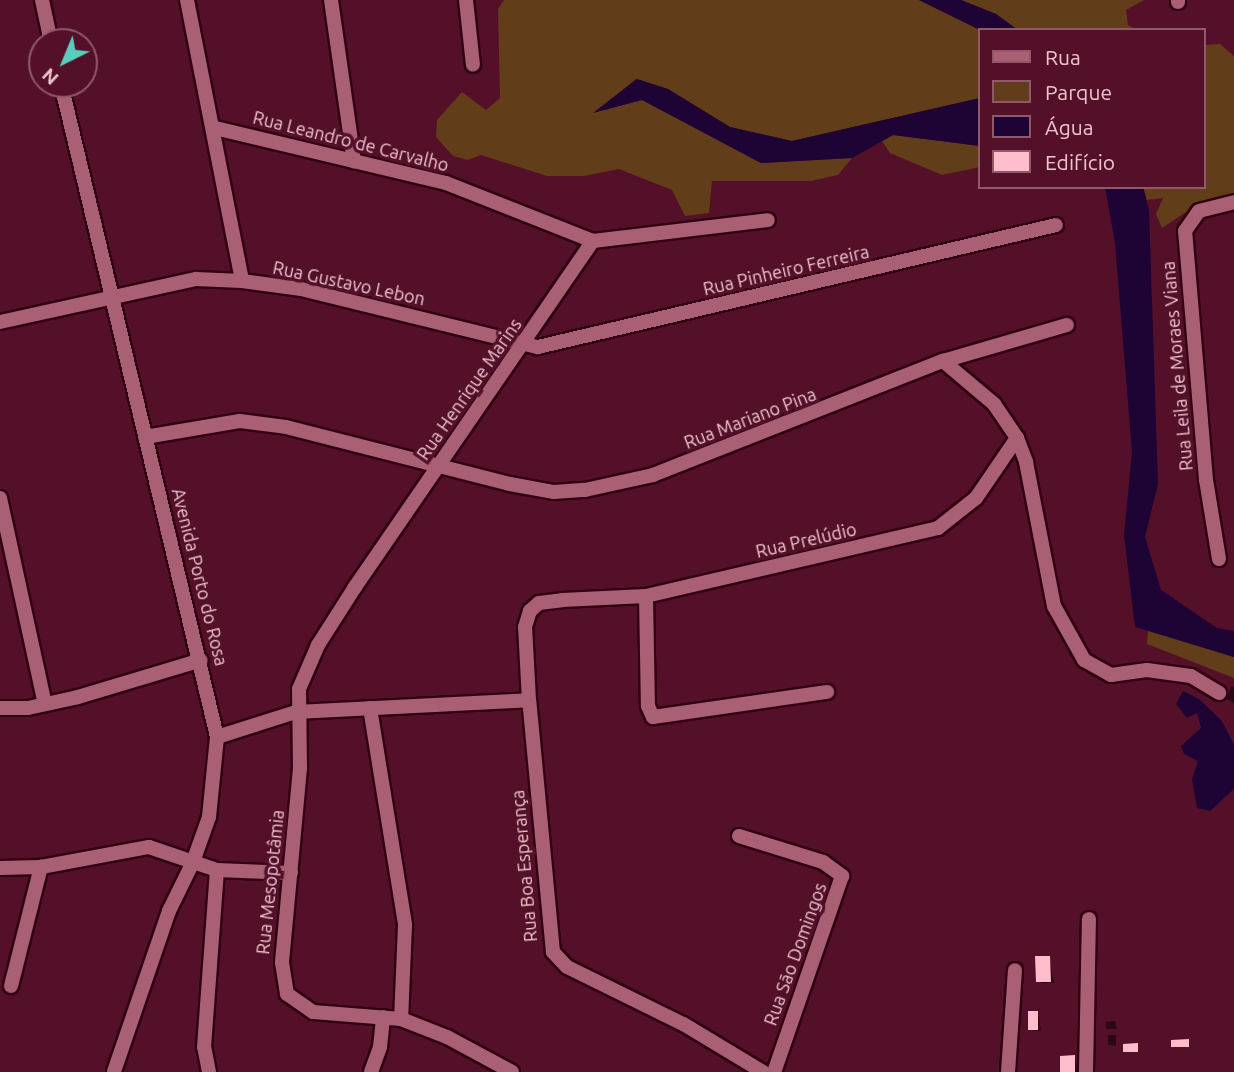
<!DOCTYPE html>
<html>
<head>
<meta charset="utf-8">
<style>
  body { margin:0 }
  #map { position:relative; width:1234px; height:1072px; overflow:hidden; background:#531028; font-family:Ubuntu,sans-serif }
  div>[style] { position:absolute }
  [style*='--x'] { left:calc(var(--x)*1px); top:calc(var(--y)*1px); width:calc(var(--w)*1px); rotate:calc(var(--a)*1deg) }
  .green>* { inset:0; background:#613d19 }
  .water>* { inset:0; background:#1e0335 }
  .shadow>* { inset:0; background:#0007 }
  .building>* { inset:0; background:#ffbccb }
  .roads { filter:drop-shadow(2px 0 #300012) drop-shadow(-2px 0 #300012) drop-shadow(0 2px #300012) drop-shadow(0 -2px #300012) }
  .minor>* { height:14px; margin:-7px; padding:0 7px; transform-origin:7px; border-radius:7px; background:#aa6074 }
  span { translate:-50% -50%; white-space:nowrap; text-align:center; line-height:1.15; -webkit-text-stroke:7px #531028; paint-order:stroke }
  .street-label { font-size:18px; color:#efc4cd }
  .legend { position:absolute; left:978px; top:28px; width:228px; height:161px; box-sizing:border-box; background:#531028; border:2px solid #91586a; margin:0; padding:9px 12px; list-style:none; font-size:21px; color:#efc4cd }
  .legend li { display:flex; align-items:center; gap:14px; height:35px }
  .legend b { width:35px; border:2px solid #91586a }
  .north { position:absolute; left:28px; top:28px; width:70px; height:70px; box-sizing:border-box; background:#531028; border:2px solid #91586a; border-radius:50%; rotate:223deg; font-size:19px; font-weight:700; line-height:28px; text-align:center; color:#efc4cd }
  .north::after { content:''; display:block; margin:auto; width:24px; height:32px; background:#59cebe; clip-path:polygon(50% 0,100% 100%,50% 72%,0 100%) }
</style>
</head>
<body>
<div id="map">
  <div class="green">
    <div style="clip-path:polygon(504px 0,919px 0,980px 30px,980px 98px,792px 141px,730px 127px,668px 89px,636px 79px,595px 112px,642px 100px,761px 163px,852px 158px,838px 175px,811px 181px,712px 181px,709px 213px,685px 216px,672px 190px,619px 169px,584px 176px,547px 176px,481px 155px,468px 160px,453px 156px,436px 137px,437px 120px,462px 92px,486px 110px,500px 98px,498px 9px)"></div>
    <div style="clip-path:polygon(961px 0,1144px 0,1126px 10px,1128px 25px,1137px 30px,1018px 30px,996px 14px)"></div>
    <div style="clip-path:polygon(1220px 44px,1234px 56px,1234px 198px,1189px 210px,1162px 228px,1156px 214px,1163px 198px,1147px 200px,1143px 187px,1204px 187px,1204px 45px)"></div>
    <div style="clip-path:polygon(893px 135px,980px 146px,980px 167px,942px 175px,890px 153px,882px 141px)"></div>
    <div style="clip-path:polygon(1148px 630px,1234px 657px,1234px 678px,1147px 644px)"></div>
  </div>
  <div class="water">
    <div style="clip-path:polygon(919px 0,961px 0,996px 14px,1018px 30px,980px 30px)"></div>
    <div style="clip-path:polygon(637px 79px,668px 89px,730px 127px,792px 141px,980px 98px,980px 146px,893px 135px,852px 158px,761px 163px,642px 100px,593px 113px)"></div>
    <div style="clip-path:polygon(1105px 187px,1143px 187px,1149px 210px,1158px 484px,1145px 537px,1161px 590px,1217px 628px,1234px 631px,1234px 657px,1135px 627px,1124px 535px,1132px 452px,1115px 243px)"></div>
    <div style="clip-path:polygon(1183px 691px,1199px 699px,1222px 721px,1234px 745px,1234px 789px,1210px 811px,1197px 808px,1192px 779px,1198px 761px,1184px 754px,1181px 746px,1201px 728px,1197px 713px,1187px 718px,1176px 704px)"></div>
  </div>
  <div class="shadow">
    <div style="clip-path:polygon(1231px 686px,1234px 687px,1234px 703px,1227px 699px)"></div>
    <div style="clip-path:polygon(1049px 957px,1054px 983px,1042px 983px,1038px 981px)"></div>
    <div style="clip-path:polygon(1038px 1012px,1041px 1031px,1034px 1031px,1030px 1029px)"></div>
    <div style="clip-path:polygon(1115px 1021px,1117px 1029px,1106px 1029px,1106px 1022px)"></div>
    <div style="clip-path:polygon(1108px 1035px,1116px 1035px,1116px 1046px,1108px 1045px)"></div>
    <div style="clip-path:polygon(1075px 1057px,1078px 1072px,1061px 1072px)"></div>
  </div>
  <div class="building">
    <div style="clip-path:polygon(1035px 956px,1050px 956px,1051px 982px,1036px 982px)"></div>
    <div style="clip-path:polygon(1028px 1011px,1038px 1011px,1038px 1030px,1028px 1030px)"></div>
    <div style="clip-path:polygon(1189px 1039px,1189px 1047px,1171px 1047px,1171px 1040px)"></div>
    <div style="clip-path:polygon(1138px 1043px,1138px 1052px,1123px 1052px,1123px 1044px)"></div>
    <div style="clip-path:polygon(1075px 1055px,1075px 1072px,1060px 1072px,1060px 1056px)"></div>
  </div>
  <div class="roads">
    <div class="minor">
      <div style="--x:42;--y:0;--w:43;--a:77.9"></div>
      <div style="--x:187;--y:0;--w:286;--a:78.9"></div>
      <div style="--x:331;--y:0;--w:163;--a:81.9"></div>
      <div style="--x:466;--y:0;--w:65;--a:83.9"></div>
      <div style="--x:1178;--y:0;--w:2;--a:90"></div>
      <div style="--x:61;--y:84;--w:671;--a:76.56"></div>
      <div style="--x:217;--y:737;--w:80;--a:95.7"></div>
      <div style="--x:209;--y:817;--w:48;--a:109.6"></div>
      <div style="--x:193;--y:862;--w:55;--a:116.1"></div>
      <div style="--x:169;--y:911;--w:170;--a:108.9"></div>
      <div style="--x:215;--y:128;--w:237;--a:13.4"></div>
      <div style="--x:446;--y:183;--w:158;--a:21.5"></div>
      <div style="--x:593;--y:241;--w:176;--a:-6.8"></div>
      <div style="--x:0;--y:322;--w:201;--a:-12.4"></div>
      <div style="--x:196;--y:279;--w:46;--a:2.5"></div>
      <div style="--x:242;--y:281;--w:60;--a:7.7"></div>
      <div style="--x:301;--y:289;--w:244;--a:13.8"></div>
      <div style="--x:538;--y:347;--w:532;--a:-13.25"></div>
      <div style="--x:943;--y:361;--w:67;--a:40.1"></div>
      <div style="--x:994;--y:404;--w:41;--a:55.9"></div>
      <div style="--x:1017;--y:438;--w:26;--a:69"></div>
      <div style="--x:1026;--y:462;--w:147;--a:79"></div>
      <div style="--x:1054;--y:606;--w:62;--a:60.9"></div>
      <div style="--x:1084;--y:660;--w:31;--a:29"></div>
      <div style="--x:1111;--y:675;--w:36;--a:-8"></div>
      <div style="--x:1147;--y:670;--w:44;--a:7.8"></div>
      <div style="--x:1191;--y:676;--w:33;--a:31"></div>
      <div style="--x:145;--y:437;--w:96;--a:-9.6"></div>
      <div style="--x:240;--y:421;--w:46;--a:7.4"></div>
      <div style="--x:286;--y:427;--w:231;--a:14.3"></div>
      <div style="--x:510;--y:484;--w:45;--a:10.3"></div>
      <div style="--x:554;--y:492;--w:31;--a:-4"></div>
      <div style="--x:585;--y:490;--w:70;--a:-12.4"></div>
      <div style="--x:653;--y:475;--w:312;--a:-21.5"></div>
      <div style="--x:943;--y:361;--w:129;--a:-16.2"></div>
      <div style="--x:0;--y:498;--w:211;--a:77.7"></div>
      <div style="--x:1219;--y:559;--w:80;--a:-99.3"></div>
      <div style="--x:1206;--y:480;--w:250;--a:-94.8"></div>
      <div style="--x:1185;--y:231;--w:24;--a:-55"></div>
      <div style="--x:1199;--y:211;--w:36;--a:-14"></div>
      <div style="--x:646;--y:596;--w:110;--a:89"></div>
      <div style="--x:648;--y:706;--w:12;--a:66"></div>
      <div style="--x:653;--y:717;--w:176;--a:-8.2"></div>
      <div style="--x:0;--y:708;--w:28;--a:0"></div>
      <div style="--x:28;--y:708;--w:51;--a:-12.4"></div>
      <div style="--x:78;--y:697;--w:128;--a:-16.7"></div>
      <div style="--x:370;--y:708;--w:220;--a:80.8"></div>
      <div style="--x:405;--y:925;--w:94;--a:92.4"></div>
      <div style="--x:217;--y:737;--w:83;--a:-17.6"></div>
      <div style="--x:296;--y:712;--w:233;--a:-2.9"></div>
      <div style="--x:739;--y:836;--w:88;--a:17.2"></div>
      <div style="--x:823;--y:862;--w:24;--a:36"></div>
      <div style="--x:842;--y:876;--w:207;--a:109.1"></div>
      <div style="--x:0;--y:868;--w:41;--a:-1.4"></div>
      <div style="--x:41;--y:867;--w:110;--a:-10.5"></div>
      <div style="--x:149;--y:847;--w:72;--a:18.7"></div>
      <div style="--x:217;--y:870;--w:74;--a:2.3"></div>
      <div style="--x:11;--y:986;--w:123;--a:-75.9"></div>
      <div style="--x:209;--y:1072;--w:25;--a:-101"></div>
      <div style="--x:204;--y:1047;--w:177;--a:-85.8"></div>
      <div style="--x:371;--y:1072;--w:27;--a:-70"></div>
      <div style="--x:380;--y:1047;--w:30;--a:-84"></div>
      <div style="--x:512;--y:1072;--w:74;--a:-151.7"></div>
      <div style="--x:447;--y:1037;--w:49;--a:-158.6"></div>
      <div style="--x:401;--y:1019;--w:88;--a:-175.5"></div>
      <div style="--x:313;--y:1012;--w:32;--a:-145"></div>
      <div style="--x:287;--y:994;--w:32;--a:-99"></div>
      <div style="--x:282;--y:962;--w:195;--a:-84.7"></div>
      <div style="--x:300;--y:768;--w:79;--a:-90.7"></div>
      <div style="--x:299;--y:689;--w:48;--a:-66.6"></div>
      <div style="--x:318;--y:645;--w:69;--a:-57.5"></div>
      <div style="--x:355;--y:587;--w:420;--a:-55.5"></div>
      <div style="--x:763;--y:1072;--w:93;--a:-149"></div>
      <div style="--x:683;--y:1024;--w:129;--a:-153.8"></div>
      <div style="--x:567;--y:967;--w:21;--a:-133"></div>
      <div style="--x:553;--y:952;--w:253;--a:-95.4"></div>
      <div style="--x:529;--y:700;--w:73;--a:-93.1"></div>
      <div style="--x:525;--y:627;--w:17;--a:-73"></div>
      <div style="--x:530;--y:611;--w:12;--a:-42"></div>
      <div style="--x:539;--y:603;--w:23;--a:-7"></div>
      <div style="--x:562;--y:600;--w:84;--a:-2.7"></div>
      <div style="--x:646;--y:596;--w:300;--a:-13.1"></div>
      <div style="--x:938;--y:528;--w:48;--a:-38.3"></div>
      <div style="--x:976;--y:498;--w:73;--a:-55.7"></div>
      <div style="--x:1008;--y:1072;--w:102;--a:-86.1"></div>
      <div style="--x:1086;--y:1072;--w:153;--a:-88.9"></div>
    </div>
  </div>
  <div class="street-label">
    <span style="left:351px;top:141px;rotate:14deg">Rua Leandro de Carvalho</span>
    <span style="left:786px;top:270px;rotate:-13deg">Rua Pinheiro Ferreira</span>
    <span style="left:349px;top:283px;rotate:12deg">Rua Gustavo Lebon</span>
    <span style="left:1177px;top:366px;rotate:-95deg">Rua Leila de Moraes Viana</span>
    <span style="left:469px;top:389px;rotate:-55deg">Rua Henrique Marins</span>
    <span style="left:750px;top:418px;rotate:-21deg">Rua Mariano Pina</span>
    <span style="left:806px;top:540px;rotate:-13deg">Rua Prelúdio</span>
    <span style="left:200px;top:577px;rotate:76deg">Avenida Porto do Rosa</span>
    <span style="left:524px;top:866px;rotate:-95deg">Rua Boa Esperança</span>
    <span style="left:270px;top:882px;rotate:-84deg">Rua Mesopotâmia</span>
    <span style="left:795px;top:954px;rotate:-70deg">Rua São Domingos</span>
  </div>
  <ul class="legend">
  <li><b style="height:9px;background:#aa6074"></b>Rua</li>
  <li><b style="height:19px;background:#613d19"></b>Parque</li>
  <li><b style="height:19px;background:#1e0335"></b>Água</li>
  <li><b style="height:19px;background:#ffbccb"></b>Edifício</li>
  </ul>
  <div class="north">N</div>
</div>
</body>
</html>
